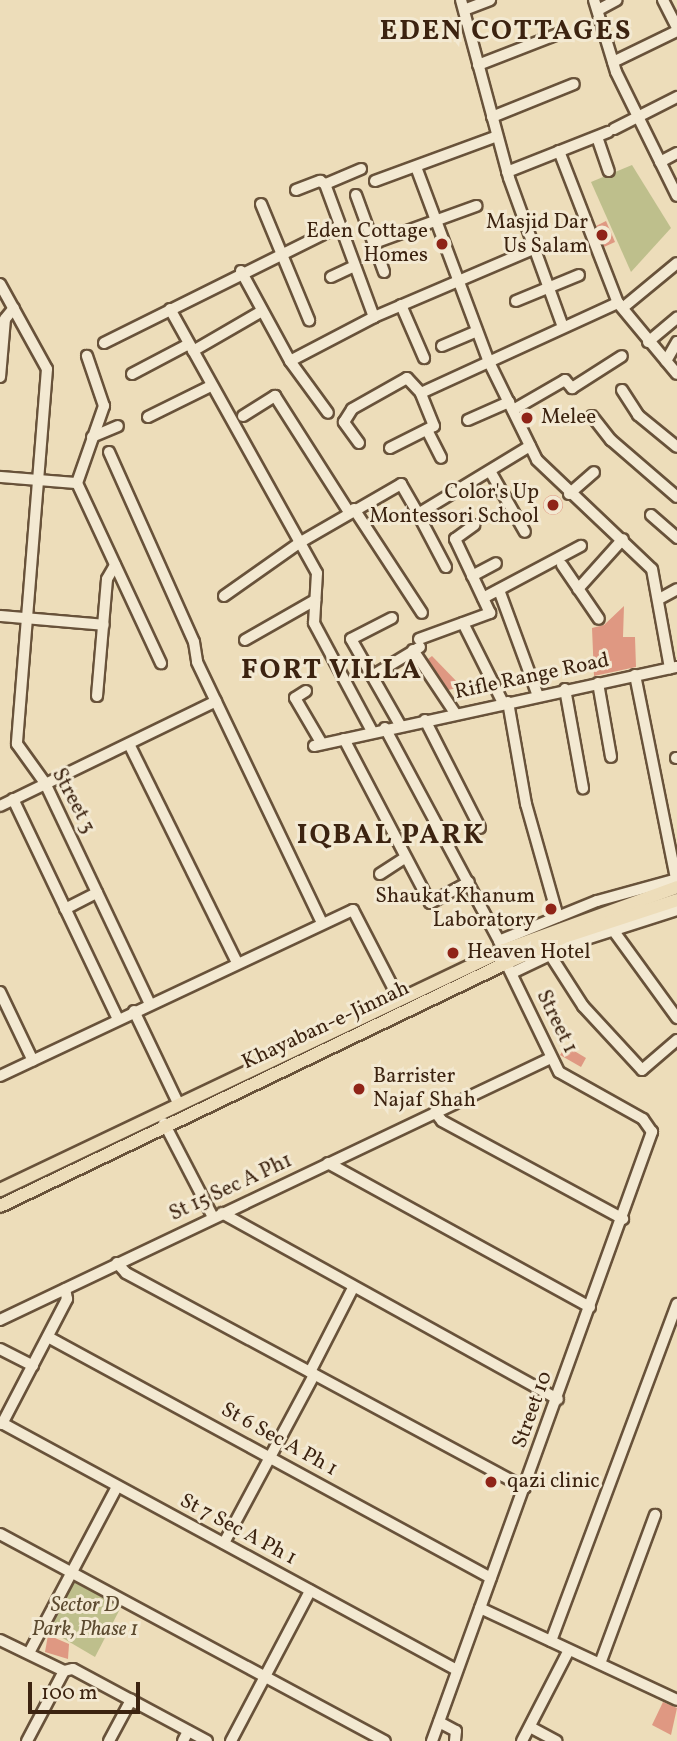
<!DOCTYPE html>
<html>
<head>
<meta charset="utf-8">
<style>
  body { margin:0 }
  #map { position:relative; width:677px; height:1741px; overflow:hidden; background:#edddba; font-family:Vollkorn,serif }
  div>[style] { position:absolute }
  [style*='--x'] { left:calc(var(--x)*1px); top:calc(var(--y)*1px); width:calc(var(--w)*1px); rotate:calc(var(--a)*1deg) }
  .green>* { inset:0; background:#bebf8c }
  .building>* { inset:0; background:#df9882 }
  .round { border-radius:50% }
  .roads { filter:drop-shadow(2px 0 #68523a) drop-shadow(-2px 0 #68523a) drop-shadow(0 2px #68523a) drop-shadow(0 -2px #68523a) }
  .minor>* { height:10px; margin:-5px; padding:0 5px; transform-origin:5px; border-radius:5px; background:#f3e9d2 }
  .major>* { height:12px; margin:-6px; padding:0 6px; transform-origin:6px; border-radius:6px; background:#edddba }
  .dots>* { width:19px; height:19px; translate:-50% -50%; box-sizing:border-box; border:4px solid #f3e9d2; border-radius:50% }
  span { translate:-50% -50%; white-space:nowrap; text-align:center; line-height:1.15; -webkit-text-stroke:6px #f3e9d2; paint-order:stroke }
  .poi-label { font-size:21px; color:#3c2310 }
  .right { translate:-100% -50%; text-align:right }
  .left { translate:0 -50%; text-align:left }
  .street-label { font-size:21px; color:#3c2310 }
  .park-label { font-size:21px; color:#5c4a2f; font-style:italic }
  .district-label { font-size:28px; color:#3c2310; font-weight:700; letter-spacing:2px }
  .scale { position:absolute; left:28px; top:1682px; width:112px; height:32px; box-sizing:border-box; border:4px solid #3c2310; border-top:0; padding-left:9px; font-size:21px; line-height:24px; white-space:nowrap; color:#3c2310; -webkit-text-stroke:5px #f3e9d2; paint-order:stroke }
</style>
</head>
<body>
<div id="map">
  <div class="green">
    <div style="clip-path:polygon(632px 165px,671px 228px,631px 272px,591px 182px)"></div>
    <div style="clip-path:polygon(72px 1581px,121px 1607px,95px 1657px,49px 1630px)"></div>
  </div>
  <div class="building">
    <div style="clip-path:polygon(606px 221px,615px 242px,604px 247px,596px 226px)"></div>
    <div class="round" style="left:543px;top:495px;width:20px;height:20px"></div>
    <div style="clip-path:polygon(624px 606px,623px 637px,635px 637px,636px 667px,594px 676px,592px 628px,604px 625px)"></div>
    <div style="clip-path:polygon(432px 656px,462px 687px,448px 690px,428px 659px)"></div>
    <div style="clip-path:polygon(566px 1046px,586px 1058px,581px 1067px,560px 1055px)"></div>
    <div style="clip-path:polygon(48px 1635px,69px 1644px,68px 1659px,45px 1652px)"></div>
    <div style="clip-path:polygon(663px 1702px,677px 1708px,671px 1735px,652px 1725px)"></div>
  </div>
  <div class="roads">
    <div class="minor">
      <div style="--x:461;--y:0;--w:184;--a:74.9"></div>
      <div style="--x:509;--y:178;--w:158;--a:70.1"></div>
      <div style="--x:594;--y:0;--w:75;--a:73"></div>
      <div style="--x:616;--y:72;--w:138;--a:63.8"></div>
      <div style="--x:663;--y:0;--w:31;--a:63"></div>
      <div style="--x:464;--y:10;--w:28;--a:-21"></div>
      <div style="--x:598;--y:10;--w:21;--a:-28"></div>
      <div style="--x:613;--y:62;--w:71;--a:-25.8"></div>
      <div style="--x:478;--y:65;--w:91;--a:-21.2"></div>
      <div style="--x:492;--y:117;--w:88;--a:-21.9"></div>
      <div style="--x:614;--y:129;--w:71;--a:-26.9"></div>
      <div style="--x:597;--y:137;--w:36;--a:71"></div>
      <div style="--x:559;--y:151;--w:163;--a:68.8"></div>
      <div style="--x:660;--y:162;--w:19;--a:-28"></div>
      <div style="--x:416;--y:167;--w:208;--a:69.5"></div>
      <div style="--x:489;--y:362;--w:109;--a:63.9"></div>
      <div style="--x:537;--y:460;--w:158;--a:43.5"></div>
      <div style="--x:652;--y:569;--w:101;--a:79.7"></div>
      <div style="--x:361;--y:169;--w:39;--a:157"></div>
      <div style="--x:325;--y:184;--w:142;--a:69.8"></div>
      <div style="--x:507;--y:172;--w:109;--a:-21.6"></div>
      <div style="--x:375;--y:181;--w:130;--a:-20.2"></div>
      <div style="--x:296;--y:190;--w:26;--a:-21"></div>
      <div style="--x:320;--y:181;--w:6;--a:31"></div>
      <div style="--x:356;--y:195;--w:82;--a:70"></div>
      <div style="--x:261;--y:204;--w:126;--a:67.5"></div>
      <div style="--x:374;--y:243;--w:109;--a:-19.9"></div>
      <div style="--x:241;--y:271;--w:102;--a:61.4"></div>
      <div style="--x:290;--y:361;--w:64;--a:53.8"></div>
      <div style="--x:331;--y:277;--w:26;--a:-25"></div>
      <div style="--x:0;--y:284;--w:97;--a:61.1"></div>
      <div style="--x:47;--y:369;--w:376;--a:94.6"></div>
      <div style="--x:17;--y:744;--w:48;--a:54.3"></div>
      <div style="--x:45;--y:783;--w:245;--a:64.6"></div>
      <div style="--x:516;--y:301;--w:68;--a:-22.4"></div>
      <div style="--x:401;--y:305;--w:58;--a:66.5"></div>
      <div style="--x:625;--y:306;--w:67;--a:-39.6"></div>
      <div style="--x:170;--y:309;--w:302;--a:60.9"></div>
      <div style="--x:317;--y:573;--w:50;--a:93.4"></div>
      <div style="--x:314;--y:623;--w:123;--a:61.8"></div>
      <div style="--x:648;--y:342;--w:38;--a:-40"></div>
      <div style="--x:104;--y:343;--w:263;--a:-26.4"></div>
      <div style="--x:442;--y:346;--w:38;--a:-23"></div>
      <div style="--x:193;--y:351;--w:80;--a:-30.1"></div>
      <div style="--x:290;--y:361;--w:95;--a:-27.6"></div>
      <div style="--x:374;--y:317;--w:176;--a:-23.1"></div>
      <div style="--x:666;--y:361;--w:22;--a:-60"></div>
      <div style="--x:132;--y:374;--w:64;--a:-27.8"></div>
      <div style="--x:0;--y:377;--w:58;--a:-85.1"></div>
      <div style="--x:5;--y:319;--w:14;--a:-51"></div>
      <div style="--x:622;--y:390;--w:30;--a:57"></div>
      <div style="--x:638;--y:415;--w:50;--a:39.4"></div>
      <div style="--x:513;--y:410;--w:60;--a:-30"></div>
      <div style="--x:565;--y:380;--w:11;--a:49"></div>
      <div style="--x:572;--y:388;--w:59;--a:-32.6"></div>
      <div style="--x:243;--y:416;--w:38;--a:-32"></div>
      <div style="--x:275;--y:396;--w:138;--a:57.5"></div>
      <div style="--x:592;--y:416;--w:31;--a:52"></div>
      <div style="--x:611;--y:440;--w:87;--a:40.8"></div>
      <div style="--x:148;--y:417;--w:70;--a:-26.2"></div>
      <div style="--x:468;--y:420;--w:45;--a:-23.7"></div>
      <div style="--x:427;--y:430;--w:31;--a:63"></div>
      <div style="--x:92;--y:437;--w:28;--a:-23"></div>
      <div style="--x:359;--y:443;--w:26;--a:-126"></div>
      <div style="--x:344;--y:422;--w:15;--a:-58"></div>
      <div style="--x:352;--y:409;--w:63;--a:-29.4"></div>
      <div style="--x:407;--y:378;--w:21;--a:47"></div>
      <div style="--x:421;--y:393;--w:217;--a:-24.6"></div>
      <div style="--x:618;--y:303;--w:92;--a:50.3"></div>
      <div style="--x:390;--y:448;--w:49;--a:-26.6"></div>
      <div style="--x:434;--y:426;--w:35;--a:-112"></div>
      <div style="--x:109;--y:452;--w:208;--a:65.9"></div>
      <div style="--x:194;--y:642;--w:20;--a:81"></div>
      <div style="--x:197;--y:662;--w:289;--a:64.4"></div>
      <div style="--x:490;--y:471;--w:70;--a:60.2"></div>
      <div style="--x:0;--y:477;--w:77;--a:4.5"></div>
      <div style="--x:77;--y:483;--w:199;--a:65"></div>
      <div style="--x:77;--y:483;--w:82;--a:-70.7"></div>
      <div style="--x:104;--y:406;--w:53;--a:-108.8"></div>
      <div style="--x:569;--y:494;--w:33;--a:-41"></div>
      <div style="--x:354;--y:509;--w:124;--a:56.8"></div>
      <div style="--x:418;--y:514;--w:60;--a:62.2"></div>
      <div style="--x:651;--y:515;--w:35;--a:41"></div>
      <div style="--x:562;--y:565;--w:65;--a:55.6"></div>
      <div style="--x:472;--y:576;--w:27;--a:-28"></div>
      <div style="--x:578;--y:589;--w:67;--a:-48"></div>
      <div style="--x:499;--y:590;--w:113;--a:69.8"></div>
      <div style="--x:224;--y:596;--w:92;--a:-35.2"></div>
      <div style="--x:299;--y:543;--w:118;--a:-30"></div>
      <div style="--x:401;--y:484;--w:34;--a:60"></div>
      <div style="--x:418;--y:514;--w:131;--a:-31.3"></div>
      <div style="--x:483;--y:598;--w:111;--a:-28"></div>
      <div style="--x:661;--y:598;--w:18;--a:-29"></div>
      <div style="--x:0;--y:616;--w:104;--a:4.9"></div>
      <div style="--x:392;--y:618;--w:46;--a:152.9"></div>
      <div style="--x:351;--y:639;--w:99;--a:60.3"></div>
      <div style="--x:463;--y:623;--w:89;--a:63.4"></div>
      <div style="--x:419;--y:639;--w:76;--a:-20.1"></div>
      <div style="--x:490;--y:613;--w:82;--a:-115.3"></div>
      <div style="--x:455;--y:539;--w:24;--a:-36"></div>
      <div style="--x:245;--y:640;--w:81;--a:-29.7"></div>
      <div style="--x:413;--y:650;--w:76;--a:56.3"></div>
      <div style="--x:635;--y:675;--w:208;--a:78.6"></div>
      <div style="--x:372;--y:676;--w:56;--a:-31.1"></div>
      <div style="--x:598;--y:683;--w:75;--a:80"></div>
      <div style="--x:565;--y:689;--w:101;--a:79.7"></div>
      <div style="--x:306;--y:691;--w:13;--a:148"></div>
      <div style="--x:295;--y:698;--w:53;--a:59.6"></div>
      <div style="--x:97;--y:696;--w:117;--a:-85.1"></div>
      <div style="--x:107;--y:579;--w:16;--a:-60"></div>
      <div style="--x:508;--y:702;--w:104;--a:80"></div>
      <div style="--x:526;--y:804;--w:117;--a:74.2"></div>
      <div style="--x:425;--y:720;--w:121;--a:63"></div>
      <div style="--x:385;--y:728;--w:252;--a:61.8"></div>
      <div style="--x:344;--y:739;--w:185;--a:62.3"></div>
      <div style="--x:430;--y:903;--w:44;--a:-28.3"></div>
      <div style="--x:129;--y:744;--w:244;--a:63.7"></div>
      <div style="--x:314;--y:746;--w:371;--a:-12.3"></div>
      <div style="--x:676;--y:758;--w:1;--a:0"></div>
      <div style="--x:13;--y:799;--w:244;--a:64.5"></div>
      <div style="--x:0;--y:806;--w:240;--a:-25.9"></div>
      <div style="--x:380;--y:874;--w:30;--a:-33"></div>
      <div style="--x:65;--y:909;--w:36;--a:-27"></div>
      <div style="--x:613;--y:930;--w:109;--a:54"></div>
      <div style="--x:499;--y:941;--w:106;--a:-22.2"></div>
      <div style="--x:597;--y:901;--w:83;--a:-15.4"></div>
      <div style="--x:549;--y:953;--w:63;--a:57.3"></div>
      <div style="--x:583;--y:1006;--w:87;--a:47.3"></div>
      <div style="--x:642;--y:1070;--w:46;--a:-40.6"></div>
      <div style="--x:512;--y:973;--w:72;--a:-25.5"></div>
      <div style="--x:577;--y:942;--w:105;--a:-17.7"></div>
      <div style="--x:0;--y:992;--w:76;--a:64.4"></div>
      <div style="--x:134;--y:1011;--w:104;--a:64.4"></div>
      <div style="--x:0;--y:1076;--w:390;--a:-25.2"></div>
      <div style="--x:353;--y:910;--w:100;--a:62.7"></div>
      <div style="--x:435;--y:1112;--w:11;--a:52"></div>
      <div style="--x:442;--y:1121;--w:206;--a:28.4"></div>
      <div style="--x:164;--y:1123;--w:106;--a:62.5"></div>
      <div style="--x:328;--y:1163;--w:299;--a:28.8"></div>
      <div style="--x:222;--y:1213;--w:384;--a:29"></div>
      <div style="--x:117;--y:1263;--w:13;--a:48"></div>
      <div style="--x:126;--y:1273;--w:453;--a:28.3"></div>
      <div style="--x:0;--y:1320;--w:610;--a:-25.43"></div>
      <div style="--x:48;--y:1337;--w:504;--a:28.55"></div>
      <div style="--x:0;--y:1349;--w:37;--a:27"></div>
      <div style="--x:310;--y:1372;--w:94;--a:-62.9"></div>
      <div style="--x:0;--y:1422;--w:520;--a:28.49"></div>
      <div style="--x:2;--y:1424;--w:141;--a:-62.5"></div>
      <div style="--x:67;--y:1299;--w:10;--a:-101"></div>
      <div style="--x:0;--y:1534;--w:437;--a:28.3"></div>
      <div style="--x:224;--y:1543;--w:191;--a:-61.8"></div>
      <div style="--x:480;--y:1608;--w:217;--a:25"></div>
      <div style="--x:0;--y:1640;--w:71;--a:25.8"></div>
      <div style="--x:64;--y:1671;--w:9;--a:-13"></div>
      <div style="--x:73;--y:1669;--w:152;--a:28.2"></div>
      <div style="--x:551;--y:1641;--w:360;--a:-69.5"></div>
      <div style="--x:29;--y:1653;--w:188;--a:-62.1"></div>
      <div style="--x:601;--y:1661;--w:156;--a:-69.7"></div>
      <div style="--x:439;--y:1722;--w:19;--a:28"></div>
      <div style="--x:456;--y:1731;--w:10;--a:96"></div>
      <div style="--x:530;--y:1727;--w:30;--a:28"></div>
      <div style="--x:27;--y:1741;--w:79;--a:-62.1"></div>
      <div style="--x:109;--y:1741;--w:47;--a:-61.8"></div>
      <div style="--x:183;--y:1741;--w:11;--a:-63"></div>
      <div style="--x:231;--y:1741;--w:170;--a:-62.2"></div>
      <div style="--x:432;--y:1741;--w:648;--a:-70.14"></div>
      <div style="--x:652;--y:1132;--w:16;--a:-125"></div>
      <div style="--x:643;--y:1119;--w:96;--a:-150.8"></div>
      <div style="--x:559;--y:1072;--w:121;--a:-115.9"></div>
      <div style="--x:522;--y:1741;--w:100;--a:-62.7"></div>
    </div>
    <div class="major">
      <div style="--x:0;--y:1190;--w:558;--a:-25.46"></div>
      <div style="--x:504;--y:950;--w:184;--a:-20"></div>
      <div style="--x:0;--y:1206;--w:561;--a:-25.65"></div>
      <div style="--x:506;--y:963;--w:67;--a:-23.9"></div>
      <div style="--x:567;--y:936;--w:116;--a:-18.1"></div>
    </div>
  </div>
  <div class="dots">
    <div style="left:602px;top:235px;background:#8f2418"></div>
    <div style="left:442px;top:244px;background:#8f2418"></div>
    <div style="left:527px;top:418px;background:#8f2418"></div>
    <div style="left:553px;top:505px;background:#8f2418"></div>
    <div style="left:551px;top:909px;background:#8f2418"></div>
    <div style="left:453px;top:953px;background:#8f2418"></div>
    <div style="left:359px;top:1089px;background:#8f2418"></div>
    <div style="left:491px;top:1482px;background:#8f2418"></div>
  </div>
  <div class="poi-label">
    <span class="right" style="left:588px;top:235px">Masjid Dar<br>Us Salam</span>
    <span class="right" style="left:428px;top:244px">Eden Cottage<br>Homes</span>
    <span class="left" style="left:541px;top:418px">Melee</span>
    <span class="right" style="left:539px;top:505px">Color's Up<br>Montessori School</span>
    <span class="right" style="left:535px;top:909px">Shaukat Khanum<br>Laboratory</span>
    <span class="left" style="left:467px;top:953px">Heaven Hotel</span>
    <span class="left" style="left:373px;top:1089px">Barrister<br>Najaf Shah</span>
    <span class="left" style="left:507px;top:1482px">qazi clinic</span>
  </div>
  <div class="street-label">
    <span style="left:532px;top:677px;rotate:-12deg">Rifle Range Road</span>
    <span style="left:73px;top:801px;rotate:62deg">Street 3</span>
    <span style="left:556px;top:1022px;rotate:64deg">Street 1</span>
    <span style="left:326px;top:1026px;rotate:-25deg">Khayaban-e-Jinnah</span>
    <span style="left:231px;top:1188px;rotate:-25deg">St 15 Sec A Ph1</span>
    <span style="left:533px;top:1410px;rotate:-70deg">Street 10</span>
    <span style="left:279px;top:1440px;rotate:29deg">St 6 Sec A Ph 1</span>
    <span style="left:238px;top:1530px;rotate:28deg">St 7 Sec A Ph 1</span>
  </div>
  <div class="park-label">
    <span style="left:85px;top:1618px">Sector D<br>Park, Phase 1</span>
  </div>
  <div class="district-label">
    <span style="left:506px;top:32px">EDEN COTTAGES</span>
    <span style="left:332px;top:671px">FORT VILLA</span>
    <span style="left:391px;top:836px">IQBAL PARK</span>
  </div>
  <div class="scale">100 m</div>
</div>
</body>
</html>
